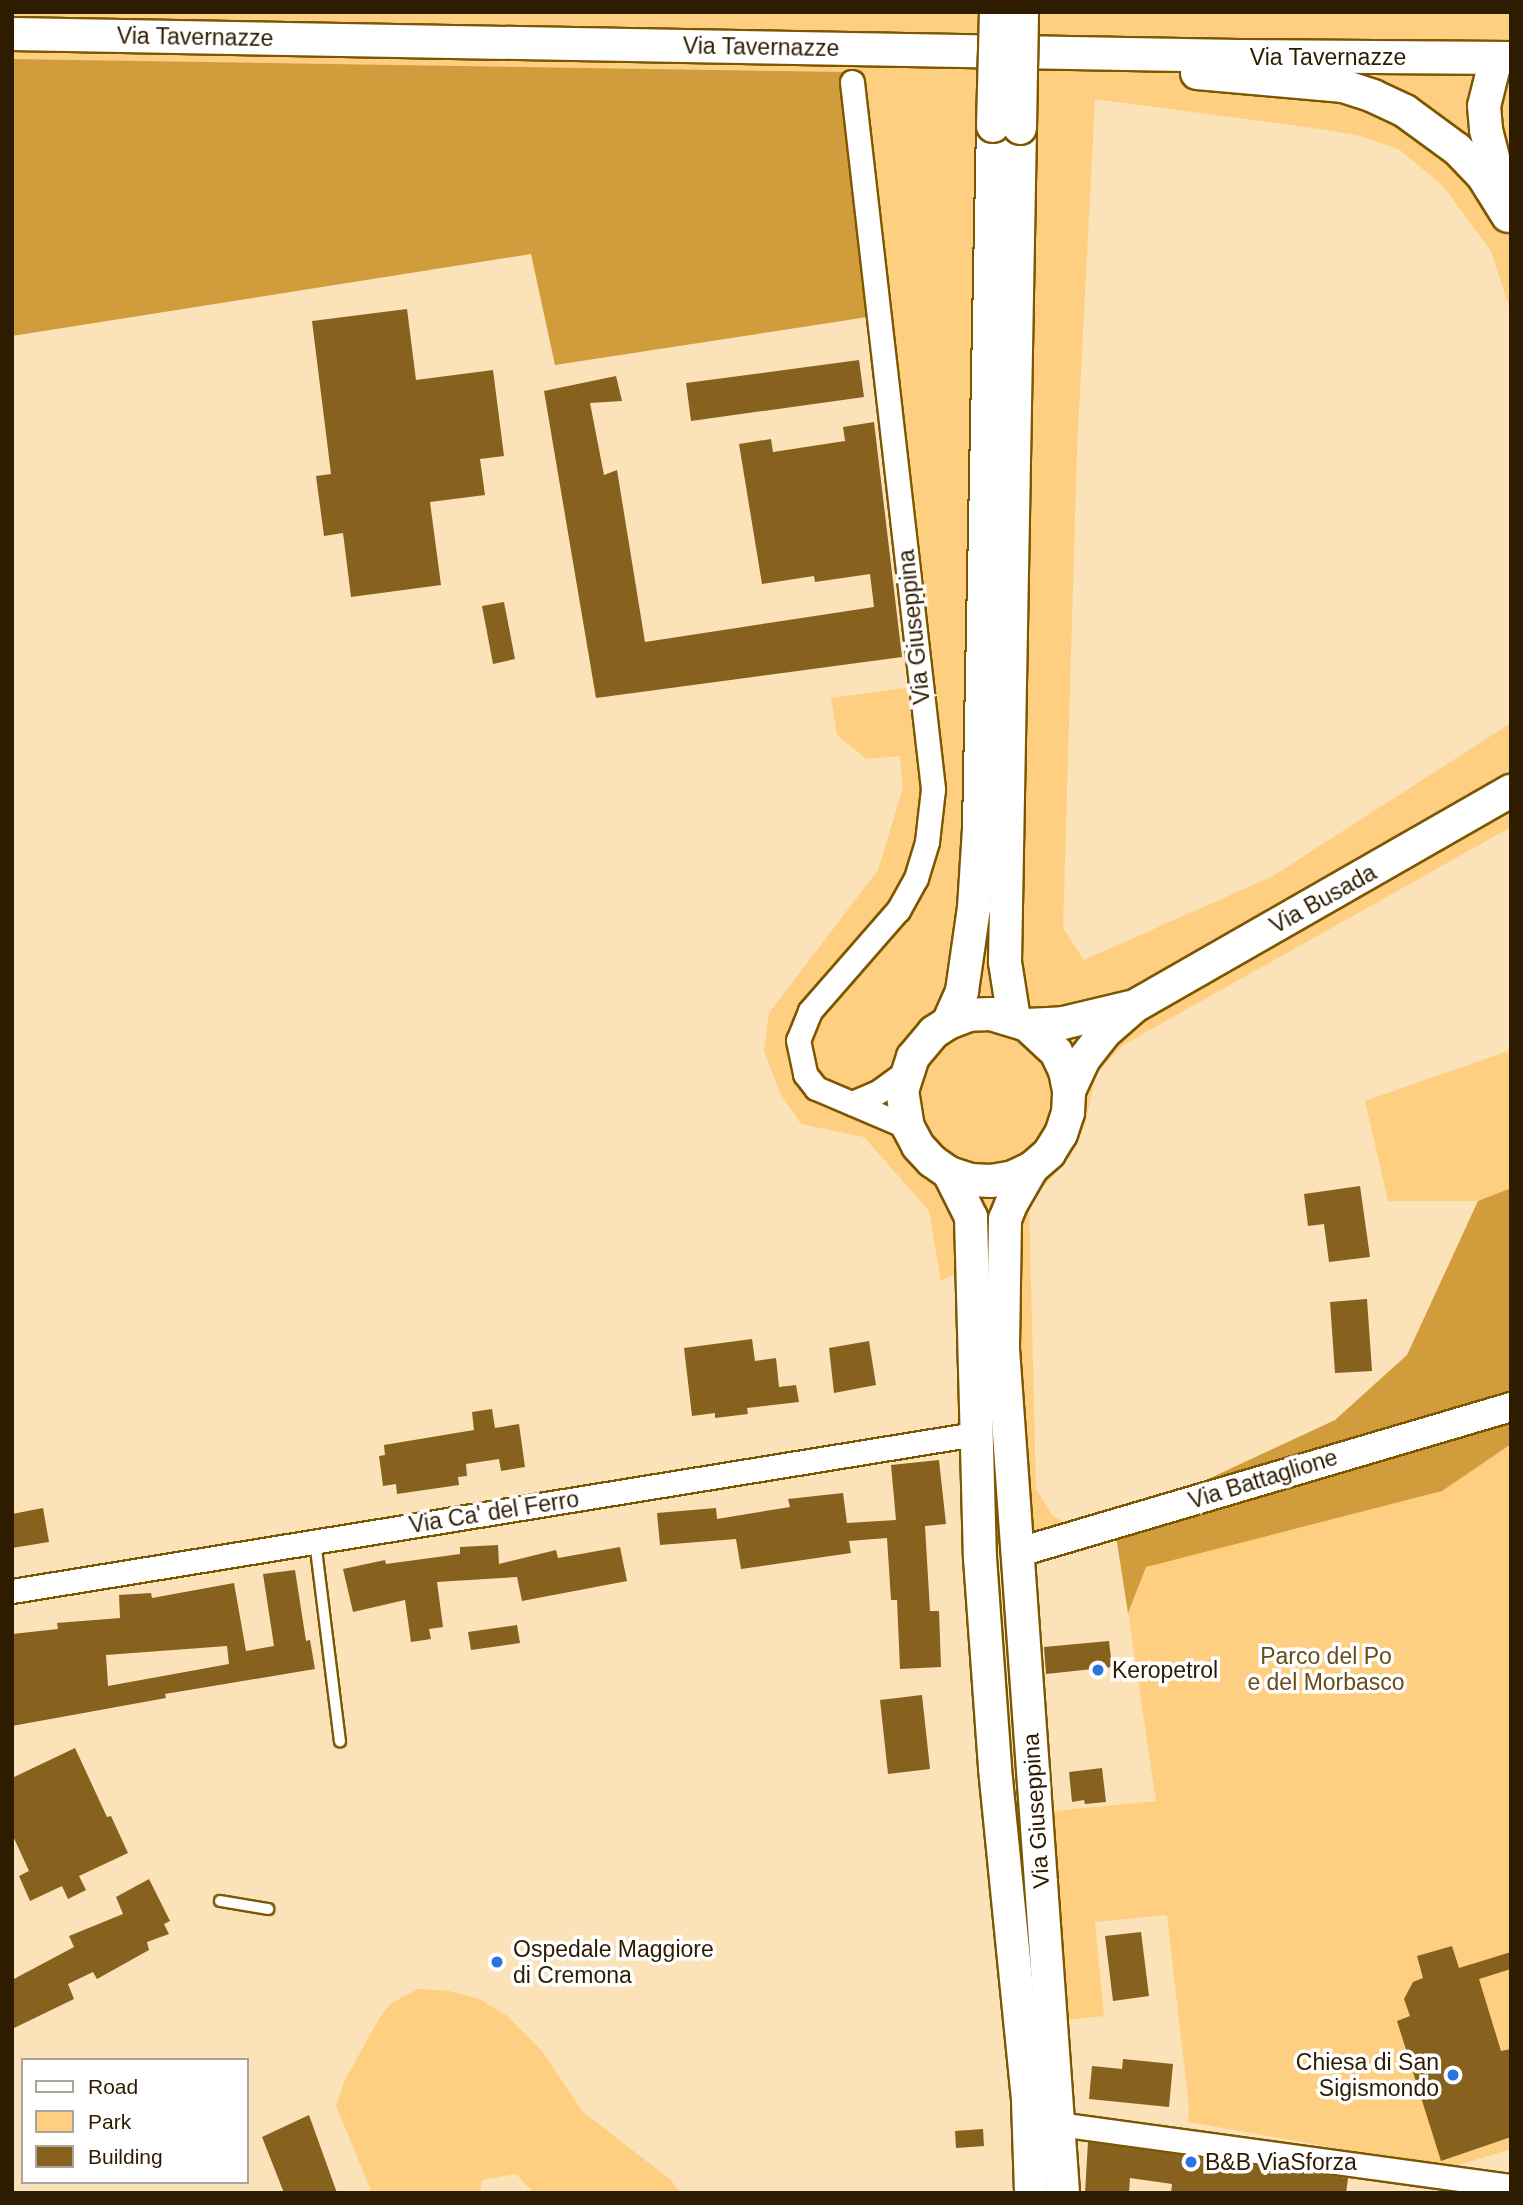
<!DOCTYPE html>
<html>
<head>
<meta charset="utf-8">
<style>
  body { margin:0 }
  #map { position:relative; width:1523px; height:2205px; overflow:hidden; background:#fce2b8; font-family:Helvetica,sans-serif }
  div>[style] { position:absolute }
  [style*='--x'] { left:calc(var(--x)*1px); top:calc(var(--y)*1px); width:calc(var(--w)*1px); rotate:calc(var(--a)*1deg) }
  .green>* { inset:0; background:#fece81 }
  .forest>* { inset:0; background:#d19c3c }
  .building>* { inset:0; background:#87621e }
  .roads { filter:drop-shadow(2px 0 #7d5600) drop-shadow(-2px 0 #7d5600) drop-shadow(0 2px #7d5600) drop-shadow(0 -2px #7d5600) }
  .service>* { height:10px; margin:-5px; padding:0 5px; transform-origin:5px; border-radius:5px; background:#fff }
  .minor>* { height:23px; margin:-11.5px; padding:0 11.5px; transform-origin:11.5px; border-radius:11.5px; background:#fff }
  .tertiary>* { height:28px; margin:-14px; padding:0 14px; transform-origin:14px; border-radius:14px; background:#fff }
  .secondary>* { height:32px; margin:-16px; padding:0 16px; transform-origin:16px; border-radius:16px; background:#fff }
  .bridges { filter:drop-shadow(2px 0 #7d5600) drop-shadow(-2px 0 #7d5600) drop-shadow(0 2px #7d5600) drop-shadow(0 -2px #7d5600) }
  .secondary-bridge>* { height:32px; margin:-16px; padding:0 16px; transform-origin:16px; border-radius:16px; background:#fff }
  .dots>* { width:19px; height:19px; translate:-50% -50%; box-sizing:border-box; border:4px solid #fff; border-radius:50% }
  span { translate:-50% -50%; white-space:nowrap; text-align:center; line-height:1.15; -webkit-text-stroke:7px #fff; paint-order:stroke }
  .street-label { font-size:23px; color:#2d1c00 }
  .park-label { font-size:23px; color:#674b19 }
  .poi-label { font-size:23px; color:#2d1c00 }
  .left { translate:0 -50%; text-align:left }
  .right { translate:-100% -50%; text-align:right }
  .frame { position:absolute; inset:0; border:14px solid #2d1c00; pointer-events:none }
  .legend { position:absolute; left:21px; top:2058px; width:228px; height:126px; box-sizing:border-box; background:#fff; border:2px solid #aba499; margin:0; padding:9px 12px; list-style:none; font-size:21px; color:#2d1c00 }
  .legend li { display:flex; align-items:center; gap:14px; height:35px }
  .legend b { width:35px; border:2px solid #aba499 }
</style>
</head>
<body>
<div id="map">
  <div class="green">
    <div style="clip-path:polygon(12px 12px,1511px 12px,1511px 313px,1491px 251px,1444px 187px,1400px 150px,1361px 136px,1320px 129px,1095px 99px,1077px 450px,1063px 928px,1084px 960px,1273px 876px,1511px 723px,1511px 827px,1123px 1045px,1096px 1074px,1085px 1125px,1070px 1157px,1029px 1203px,1036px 1489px,1052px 1515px,1079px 1533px,981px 1559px,973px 1265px,941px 1281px,929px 1211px,864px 1137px,801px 1124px,780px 1093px,764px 1051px,769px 1013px,878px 870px,903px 788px,900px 756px,866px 759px,837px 735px,831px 698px,919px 686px,848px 72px,12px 59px)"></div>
    <div style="clip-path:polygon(1511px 1050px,1511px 1188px,1478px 1201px,1388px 1201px,1365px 1101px)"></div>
    <div style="clip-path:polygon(1511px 1421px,1511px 2149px,1449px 2168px,1188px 2122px,1189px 2107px,1167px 1915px,1095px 1922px,1104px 2016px,1065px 2020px,1045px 1812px,1156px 1801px,1128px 1613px,1133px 1601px,1124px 1534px)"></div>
    <div style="clip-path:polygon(418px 1989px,449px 1991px,479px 1999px,506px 2015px,541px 2050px,583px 2112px,671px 2180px,680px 2193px,534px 2193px,516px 2174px,482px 2180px,480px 2193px,372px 2193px,336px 2106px,344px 2082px,381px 2015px,392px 2003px)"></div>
  </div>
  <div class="forest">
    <div style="clip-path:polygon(12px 59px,848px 72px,874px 316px,555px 365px,531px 254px,12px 336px)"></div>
    <div style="clip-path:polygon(1511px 1188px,1511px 1444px,1442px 1491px,1146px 1567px,1128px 1613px,1114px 1523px,1335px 1420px,1407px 1355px,1478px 1201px)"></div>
  </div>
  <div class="building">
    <div style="clip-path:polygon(407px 309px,416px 380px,493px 370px,504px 456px,480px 459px,485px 495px,430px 502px,441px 585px,351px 597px,343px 533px,324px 536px,316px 476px,331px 474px,312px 321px)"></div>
    <div style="clip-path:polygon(859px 360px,864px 397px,691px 421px,686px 383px)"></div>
    <div style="clip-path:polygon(616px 376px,622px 401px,590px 403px,604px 475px,617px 470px,645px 642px,874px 607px,870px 574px,815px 582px,814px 576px,762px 584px,739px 444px,771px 439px,773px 452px,845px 441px,843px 427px,874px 422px,902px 657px,596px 698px,544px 391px)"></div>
    <div style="clip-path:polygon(504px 602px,515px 659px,493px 664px,482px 606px)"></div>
    <div style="clip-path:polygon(1360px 1186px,1370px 1257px,1329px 1262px,1324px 1224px,1308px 1226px,1304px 1194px)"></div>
    <div style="clip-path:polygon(1367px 1299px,1372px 1371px,1335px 1373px,1330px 1302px)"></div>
    <div style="clip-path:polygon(752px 1339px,755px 1361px,776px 1358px,779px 1387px,796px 1385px,799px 1402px,747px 1408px,748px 1414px,715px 1418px,715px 1413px,692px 1416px,684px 1348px)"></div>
    <div style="clip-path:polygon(869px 1341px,876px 1385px,834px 1393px,829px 1348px)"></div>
    <div style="clip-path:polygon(492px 1409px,495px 1428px,519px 1424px,525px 1467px,501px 1471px,499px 1459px,466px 1464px,467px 1476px,458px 1477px,459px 1485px,397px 1494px,396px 1484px,383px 1486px,379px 1456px,385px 1455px,384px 1445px,474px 1430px,472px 1412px)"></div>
    <div style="clip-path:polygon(939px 1460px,946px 1524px,925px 1526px,930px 1611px,939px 1611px,941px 1667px,900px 1669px,897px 1600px,891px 1600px,887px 1538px,849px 1541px,851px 1553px,741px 1569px,736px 1539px,660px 1545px,657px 1513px,716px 1508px,717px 1519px,790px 1507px,788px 1499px,843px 1493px,847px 1523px,896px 1520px,891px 1465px)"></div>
    <div style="clip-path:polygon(43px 1508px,49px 1542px,12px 1548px,12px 1514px)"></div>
    <div style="clip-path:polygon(498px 1545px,499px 1564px,556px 1550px,558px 1558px,620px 1547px,627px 1581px,522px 1601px,517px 1577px,437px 1582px,443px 1627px,429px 1629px,431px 1639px,411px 1642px,405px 1600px,353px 1612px,343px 1569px,385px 1560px,386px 1564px,460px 1554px,460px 1547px)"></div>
    <div style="clip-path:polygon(evenodd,295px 1570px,306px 1641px,310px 1640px,315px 1669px,165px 1694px,166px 1698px,12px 1726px,12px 1634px,58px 1629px,57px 1623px,120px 1618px,119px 1595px,151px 1593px,152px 1598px,234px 1583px,246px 1651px,274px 1646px,263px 1574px,295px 1570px,227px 1646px,229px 1664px,108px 1686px,106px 1655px,227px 1646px)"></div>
    <div style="clip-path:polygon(517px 1625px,520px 1643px,471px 1650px,468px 1632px)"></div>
    <div style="clip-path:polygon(1109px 1641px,1112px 1667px,1046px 1674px,1044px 1647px)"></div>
    <div style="clip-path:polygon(922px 1695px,930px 1769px,888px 1774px,880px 1700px)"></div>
    <div style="clip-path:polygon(75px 1748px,107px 1817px,111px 1816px,128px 1853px,79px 1876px,86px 1890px,68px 1899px,62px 1886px,30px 1901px,19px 1876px,29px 1871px,12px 1834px,12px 1778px)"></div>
    <div style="clip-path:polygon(1102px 1768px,1106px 1802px,1085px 1804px,1084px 1800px,1072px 1802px,1069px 1772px)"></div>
    <div style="clip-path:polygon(149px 1879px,170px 1921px,164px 1924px,169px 1934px,147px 1942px,149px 1950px,97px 1979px,93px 1972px,68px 1984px,74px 1999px,12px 2029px,12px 1980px,74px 1947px,69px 1936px,123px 1914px,116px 1897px)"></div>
    <div style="clip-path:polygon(1141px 1932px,1149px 1996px,1113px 2001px,1105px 1936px)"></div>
    <div style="clip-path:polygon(1452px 1946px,1459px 1968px,1511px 1952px,1511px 1969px,1479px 1979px,1501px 2051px,1511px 2049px,1511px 2137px,1441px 2161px,1397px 2021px,1410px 2016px,1404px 1999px,1413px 1982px,1423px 1978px,1417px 1956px)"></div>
    <div style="clip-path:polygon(1123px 2059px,1173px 2064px,1169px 2107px,1089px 2099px,1092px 2066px,1122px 2069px)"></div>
    <div style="clip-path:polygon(309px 2115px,337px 2193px,284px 2193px,262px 2137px)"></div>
    <div style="clip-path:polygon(983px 2129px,984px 2146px,956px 2148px,955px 2131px)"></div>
    <div style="clip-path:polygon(1088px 2142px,1348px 2178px,1346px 2193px,1171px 2193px,1172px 2184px,1130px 2178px,1129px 2193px,1085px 2193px)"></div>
  </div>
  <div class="roads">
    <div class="service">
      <div style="--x:315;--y:1541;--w:202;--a:82.9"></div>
      <div style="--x:220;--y:1901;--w:49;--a:9.5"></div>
    </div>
    <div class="minor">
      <div style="--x:852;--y:82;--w:712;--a:83.46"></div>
      <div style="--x:933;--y:789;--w:53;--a:96.5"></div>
      <div style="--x:927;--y:842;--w:38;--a:107"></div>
      <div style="--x:916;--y:878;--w:37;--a:119"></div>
      <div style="--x:898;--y:910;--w:134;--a:131.1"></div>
      <div style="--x:810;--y:1011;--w:31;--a:112"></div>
      <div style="--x:798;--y:1040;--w:35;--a:78"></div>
      <div style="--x:805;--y:1074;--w:18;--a:52"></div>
      <div style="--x:816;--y:1088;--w:100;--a:23"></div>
      <div style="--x:852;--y:1103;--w:28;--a:-23"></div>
      <div style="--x:878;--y:1092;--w:34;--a:-36"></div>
      <div style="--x:12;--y:1591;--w:976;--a:-9.26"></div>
      <div style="--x:1058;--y:2124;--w:457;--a:7.8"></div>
    </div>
    <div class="tertiary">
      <div style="--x:1016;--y:1553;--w:516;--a:-16.43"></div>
    </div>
    <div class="secondary">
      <div style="--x:12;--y:34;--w:1227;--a:1.03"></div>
      <div style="--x:1239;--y:56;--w:272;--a:0.4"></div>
      <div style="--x:1496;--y:58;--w:49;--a:104"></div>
      <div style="--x:1484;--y:106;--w:24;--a:85"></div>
      <div style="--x:1486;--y:130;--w:68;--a:75.6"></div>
      <div style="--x:1197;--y:73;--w:147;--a:5.1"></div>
      <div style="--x:1343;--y:86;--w:32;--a:18"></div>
      <div style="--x:1373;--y:96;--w:35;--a:25"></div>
      <div style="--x:1405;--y:111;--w:64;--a:36.2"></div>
      <div style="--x:1457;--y:149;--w:37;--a:46"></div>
      <div style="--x:1483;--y:176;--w:47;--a:58"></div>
      <div style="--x:1014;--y:1019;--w:58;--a:-99"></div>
      <div style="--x:1005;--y:962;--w:834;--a:-88.97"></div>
      <div style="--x:948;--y:1023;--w:35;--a:-66"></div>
      <div style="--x:962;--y:991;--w:84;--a:-81.8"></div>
      <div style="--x:974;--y:908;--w:80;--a:-86.4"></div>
      <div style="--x:979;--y:828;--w:702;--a:-88.86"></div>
      <div style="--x:1027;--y:1025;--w:36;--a:-3"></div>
      <div style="--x:1063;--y:1023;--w:69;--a:-13.4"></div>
      <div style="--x:1069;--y:1091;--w:35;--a:-65"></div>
      <div style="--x:1084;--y:1059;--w:33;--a:-52"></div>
      <div style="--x:1104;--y:1033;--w:41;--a:-41.1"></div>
      <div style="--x:1135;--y:1006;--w:433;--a:-29.8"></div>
      <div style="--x:1032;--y:1168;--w:39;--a:120"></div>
      <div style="--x:1012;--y:1202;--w:18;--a:112"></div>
      <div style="--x:1005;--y:1219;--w:130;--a:90.9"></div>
      <div style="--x:1003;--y:1349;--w:846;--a:85.93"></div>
      <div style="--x:949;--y:1173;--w:22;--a:18"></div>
      <div style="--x:970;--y:1180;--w:21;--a:3"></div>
      <div style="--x:991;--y:1181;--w:22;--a:-10"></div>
      <div style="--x:1013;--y:1177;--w:21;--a:-25"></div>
      <div style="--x:1032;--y:1168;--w:23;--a:-41"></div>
      <div style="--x:1049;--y:1153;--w:22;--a:-58"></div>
      <div style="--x:1061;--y:1134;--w:22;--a:-72"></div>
      <div style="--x:1068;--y:1113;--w:22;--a:-87"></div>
      <div style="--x:1069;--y:1091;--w:20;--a:-101"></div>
      <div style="--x:1065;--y:1071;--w:21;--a:-115"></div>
      <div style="--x:1056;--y:1052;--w:40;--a:-137"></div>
      <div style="--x:1027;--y:1025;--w:37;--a:-163"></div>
      <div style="--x:992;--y:1014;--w:23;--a:178"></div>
      <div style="--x:969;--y:1015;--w:22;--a:159"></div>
      <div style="--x:948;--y:1023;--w:17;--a:147"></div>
      <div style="--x:934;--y:1032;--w:33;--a:130"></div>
      <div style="--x:913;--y:1057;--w:35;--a:108"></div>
      <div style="--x:902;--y:1090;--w:37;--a:81"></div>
      <div style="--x:908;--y:1127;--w:21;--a:62"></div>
      <div style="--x:918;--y:1146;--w:21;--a:47"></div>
      <div style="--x:932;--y:1161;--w:21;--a:35"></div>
      <div style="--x:949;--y:1173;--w:49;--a:63.4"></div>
      <div style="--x:971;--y:1217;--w:341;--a:88.5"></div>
      <div style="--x:980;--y:1558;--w:212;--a:85.9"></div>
      <div style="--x:995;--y:1769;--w:334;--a:84.3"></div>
      <div style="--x:1028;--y:2101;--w:92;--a:88.1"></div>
    </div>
  </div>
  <div class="bridges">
    <div class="secondary-bridge">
      <div style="--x:993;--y:126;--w:114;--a:-88.5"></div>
      <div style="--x:1020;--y:128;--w:116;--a:-89"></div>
    </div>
  </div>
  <div class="dots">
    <div style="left:1098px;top:1670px;background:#2a74e0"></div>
    <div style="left:497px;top:1962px;background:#2a74e0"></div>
    <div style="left:1453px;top:2075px;background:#2a74e0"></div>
    <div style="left:1191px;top:2162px;background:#2a74e0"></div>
  </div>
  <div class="street-label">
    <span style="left:195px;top:37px;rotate:1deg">Via Tavernazze</span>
    <span style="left:761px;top:47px;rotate:1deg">Via Tavernazze</span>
    <span style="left:1328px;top:57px">Via Tavernazze</span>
    <span style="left:914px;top:627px;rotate:-96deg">Via Giuseppina</span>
    <span style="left:1323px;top:899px;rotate:-29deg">Via Busada</span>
    <span style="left:1263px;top:1479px;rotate:-17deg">Via Battaglione</span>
    <span style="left:494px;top:1512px;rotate:-9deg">Via Ca' del Ferro</span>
    <span style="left:1036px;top:1811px;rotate:-94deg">Via Giuseppina</span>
  </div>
  <div class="park-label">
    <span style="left:1326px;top:1669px">Parco del Po<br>e del Morbasco</span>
  </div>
  <div class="poi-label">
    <span class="left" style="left:1112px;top:1670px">Keropetrol</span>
    <span class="left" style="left:513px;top:1962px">Ospedale Maggiore<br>di Cremona</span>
    <span class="right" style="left:1439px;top:2075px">Chiesa di San<br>Sigismondo</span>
    <span class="left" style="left:1205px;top:2162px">B&amp;B ViaSforza</span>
  </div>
  <div class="frame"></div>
  <ul class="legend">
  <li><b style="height:9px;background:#fff"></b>Road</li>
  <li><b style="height:19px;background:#fece81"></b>Park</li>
  <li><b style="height:19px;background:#87621e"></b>Building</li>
  </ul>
</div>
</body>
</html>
